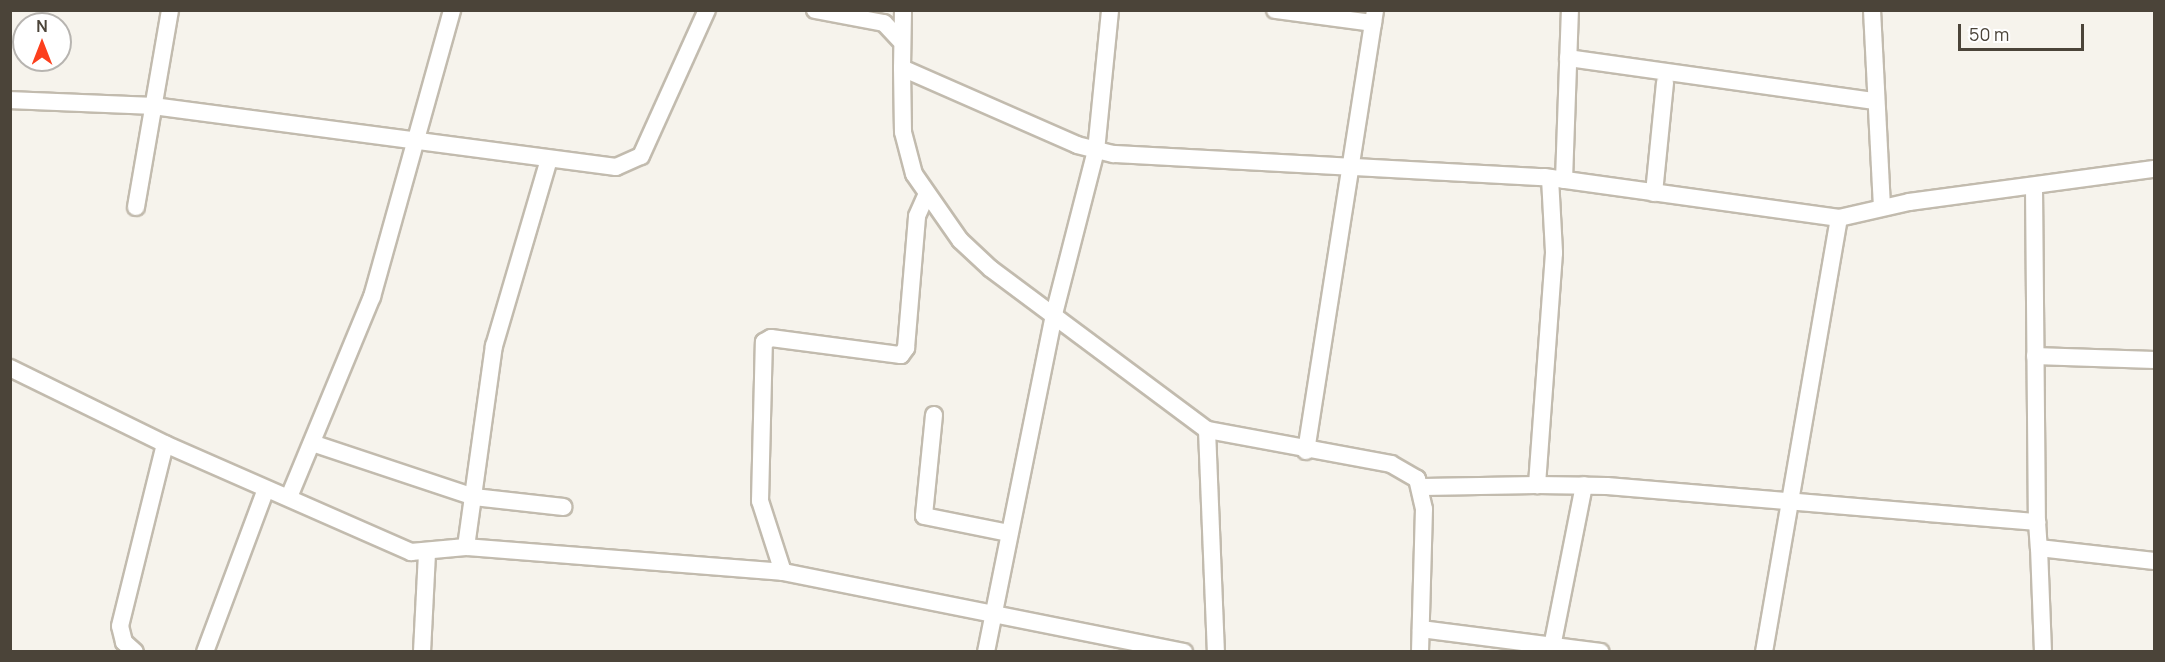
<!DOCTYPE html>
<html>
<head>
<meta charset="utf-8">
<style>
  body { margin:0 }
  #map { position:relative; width:2165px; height:662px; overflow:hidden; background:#f6f3ec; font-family:Manrope,sans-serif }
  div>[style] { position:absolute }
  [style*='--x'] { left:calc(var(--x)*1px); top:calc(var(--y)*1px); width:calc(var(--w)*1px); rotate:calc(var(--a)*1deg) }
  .roads { filter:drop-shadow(2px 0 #c2bbae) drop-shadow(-2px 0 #c2bbae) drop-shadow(0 2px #c2bbae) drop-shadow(0 -2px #c2bbae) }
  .minor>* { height:16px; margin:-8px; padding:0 8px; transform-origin:8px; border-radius:8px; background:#fff }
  span { translate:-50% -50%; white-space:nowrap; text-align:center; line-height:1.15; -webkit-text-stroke:6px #fff; paint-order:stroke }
  .frame { position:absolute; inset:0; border:12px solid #4b4439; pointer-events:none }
  .north { position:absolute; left:12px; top:12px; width:60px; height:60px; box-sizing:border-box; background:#fff; border:2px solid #b7b4b0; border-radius:50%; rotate:0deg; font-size:16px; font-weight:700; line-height:24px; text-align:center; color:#4b4439 }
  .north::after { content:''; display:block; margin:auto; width:21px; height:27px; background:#fc3f1d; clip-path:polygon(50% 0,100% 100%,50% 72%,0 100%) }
  .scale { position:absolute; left:1958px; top:24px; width:126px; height:27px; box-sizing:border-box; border:3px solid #4b4439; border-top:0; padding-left:8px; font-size:18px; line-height:21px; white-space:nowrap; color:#4b4439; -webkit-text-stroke:4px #fff; paint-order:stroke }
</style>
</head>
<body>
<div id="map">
  <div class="roads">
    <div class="minor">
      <div style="--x:815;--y:10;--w:70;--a:10.7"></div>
      <div style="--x:884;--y:23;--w:23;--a:47"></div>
      <div style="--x:1275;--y:10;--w:99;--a:7.6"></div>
      <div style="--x:1872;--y:10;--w:197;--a:87.1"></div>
      <div style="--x:1568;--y:58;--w:309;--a:8"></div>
      <div style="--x:902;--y:68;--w:58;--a:-89"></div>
      <div style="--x:10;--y:100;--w:143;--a:2.4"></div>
      <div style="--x:153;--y:106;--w:467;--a:7.5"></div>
      <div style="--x:616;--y:167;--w:27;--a:-24"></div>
      <div style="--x:641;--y:156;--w:160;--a:-65.7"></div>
      <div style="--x:1550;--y:178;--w:75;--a:86.9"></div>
      <div style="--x:1554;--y:253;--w:233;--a:94.2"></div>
      <div style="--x:1537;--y:485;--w:70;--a:0.8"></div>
      <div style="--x:1607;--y:486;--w:432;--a:4.8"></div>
      <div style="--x:2037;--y:522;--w:26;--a:86"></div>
      <div style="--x:2039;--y:548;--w:116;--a:6.4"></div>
      <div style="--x:1564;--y:180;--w:170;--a:-88"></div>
      <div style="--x:2034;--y:187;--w:335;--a:89.5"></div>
      <div style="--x:1654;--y:193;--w:111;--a:-84.3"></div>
      <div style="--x:136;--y:207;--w:200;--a:-80.2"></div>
      <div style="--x:2035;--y:356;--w:119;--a:1.9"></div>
      <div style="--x:10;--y:368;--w:173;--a:26.1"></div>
      <div style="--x:165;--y:444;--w:269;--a:23.7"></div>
      <div style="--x:411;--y:552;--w:55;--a:-5.2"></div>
      <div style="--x:466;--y:547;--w:318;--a:4.5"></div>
      <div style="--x:783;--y:572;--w:409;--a:11.3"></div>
      <div style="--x:934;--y:415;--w:101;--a:95.7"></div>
      <div style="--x:924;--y:516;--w:87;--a:11.3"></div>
      <div style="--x:1207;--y:430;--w:222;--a:87.7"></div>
      <div style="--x:312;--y:443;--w:171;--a:18.4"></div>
      <div style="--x:474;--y:497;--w:90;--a:6.4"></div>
      <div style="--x:1306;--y:451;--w:446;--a:-81.1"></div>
      <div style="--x:1423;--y:487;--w:114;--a:-1"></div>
      <div style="--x:289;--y:497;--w:217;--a:-67.5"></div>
      <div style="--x:372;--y:297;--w:298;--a:-74.4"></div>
      <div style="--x:466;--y:547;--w:203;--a:-82.1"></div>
      <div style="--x:494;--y:346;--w:192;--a:-73.6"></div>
      <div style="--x:2039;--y:548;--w:104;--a:87.8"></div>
      <div style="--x:783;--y:572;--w:75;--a:-107.9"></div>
      <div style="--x:760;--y:501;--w:159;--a:-88.6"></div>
      <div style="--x:764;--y:342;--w:8;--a:-30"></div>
      <div style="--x:771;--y:338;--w:131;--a:7.5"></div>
      <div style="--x:901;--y:355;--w:9;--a:-54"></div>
      <div style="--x:906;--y:348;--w:132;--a:-85.2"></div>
      <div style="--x:917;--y:216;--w:24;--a:-66"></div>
      <div style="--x:1421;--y:629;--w:181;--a:7.3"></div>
      <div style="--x:135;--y:652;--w:15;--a:-138"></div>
      <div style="--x:124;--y:642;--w:16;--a:-104"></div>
      <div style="--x:120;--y:626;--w:187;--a:-76.1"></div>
      <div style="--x:205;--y:652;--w:174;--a:-69.5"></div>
      <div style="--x:422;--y:652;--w:99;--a:-87.1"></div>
      <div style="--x:986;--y:652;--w:345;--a:-78.6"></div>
      <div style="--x:1054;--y:314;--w:168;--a:-75.6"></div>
      <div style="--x:1096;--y:151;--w:142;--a:-84.3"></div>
      <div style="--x:1420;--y:652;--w:143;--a:-88.4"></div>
      <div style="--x:1424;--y:509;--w:31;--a:-103"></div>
      <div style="--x:1417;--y:479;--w:30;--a:-150"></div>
      <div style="--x:1391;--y:464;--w:187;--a:-169.5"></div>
      <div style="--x:1207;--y:430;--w:269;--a:-143.3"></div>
      <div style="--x:991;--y:269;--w:42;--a:-136.9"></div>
      <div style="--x:960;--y:240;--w:80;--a:-124.9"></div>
      <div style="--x:914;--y:174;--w:43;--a:-104.7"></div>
      <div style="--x:903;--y:132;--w:64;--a:-90.9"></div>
      <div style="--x:902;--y:68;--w:191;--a:23.7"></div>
      <div style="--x:1077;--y:145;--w:38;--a:14"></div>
      <div style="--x:1114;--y:154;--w:431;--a:3.1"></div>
      <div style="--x:1544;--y:177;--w:298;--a:7.9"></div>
      <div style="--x:1839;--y:218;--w:72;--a:-12.9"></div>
      <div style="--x:1909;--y:202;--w:247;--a:-7.7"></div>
      <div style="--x:1551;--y:652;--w:170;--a:-78.8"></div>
      <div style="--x:1764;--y:652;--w:440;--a:-80.2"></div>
    </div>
  </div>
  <div class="frame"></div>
  <div class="north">N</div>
  <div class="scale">50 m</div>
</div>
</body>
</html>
